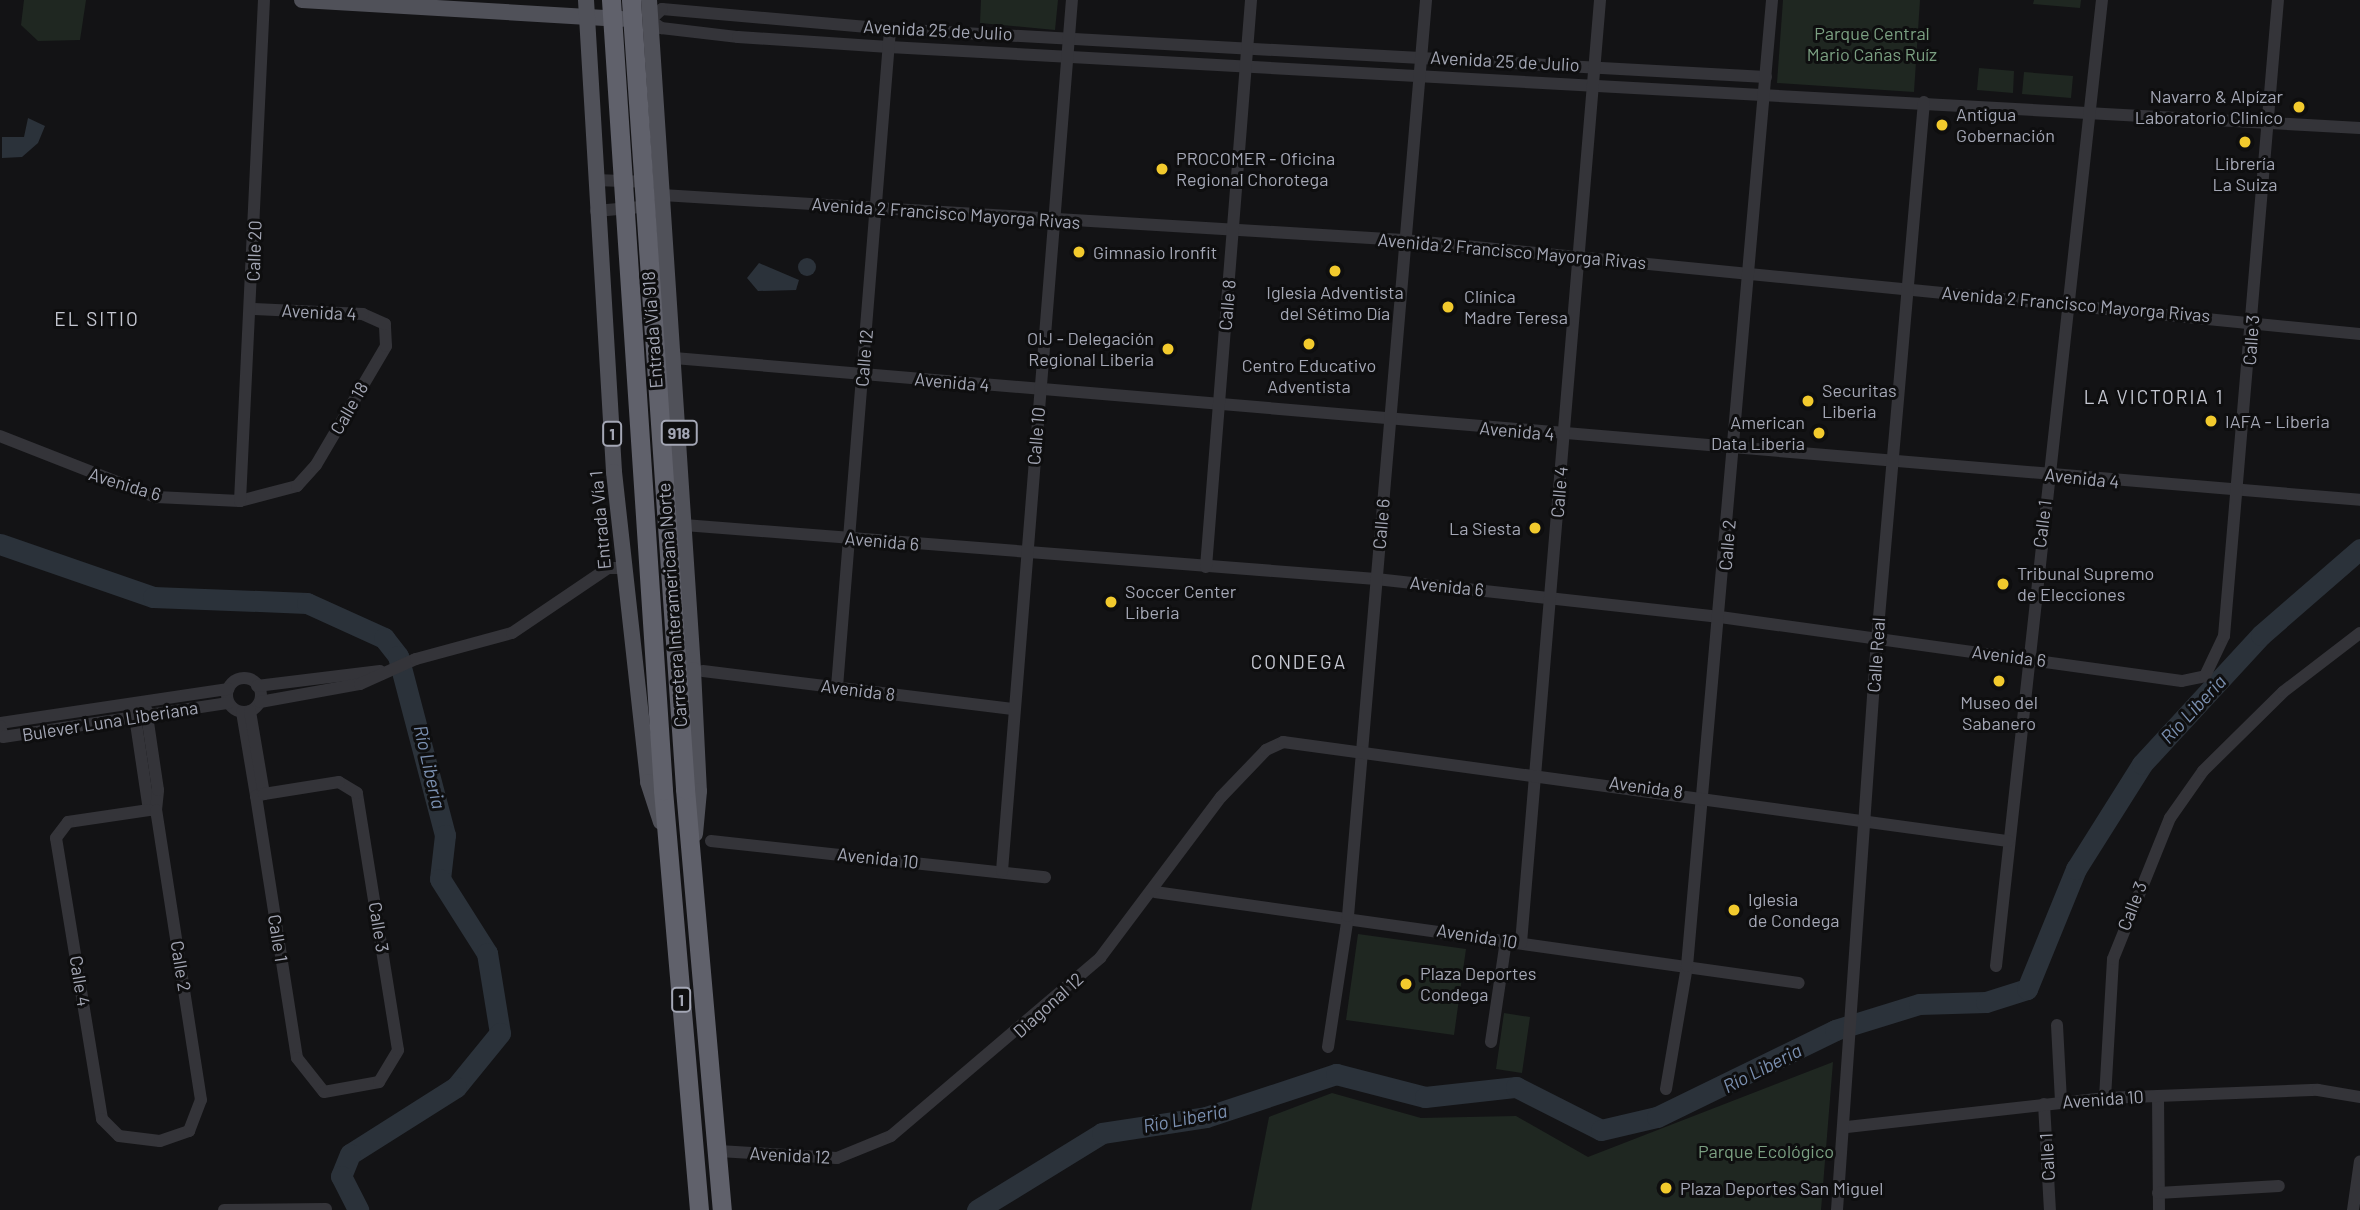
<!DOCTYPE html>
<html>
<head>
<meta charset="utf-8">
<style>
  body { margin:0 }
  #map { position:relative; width:2360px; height:1210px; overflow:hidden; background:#131315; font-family:Barlow,sans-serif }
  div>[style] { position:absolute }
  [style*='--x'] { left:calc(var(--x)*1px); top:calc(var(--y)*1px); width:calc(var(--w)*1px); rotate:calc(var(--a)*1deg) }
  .green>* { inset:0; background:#1f2721 }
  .water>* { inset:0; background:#2b323a }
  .round { border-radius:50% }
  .river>* { height:21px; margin:-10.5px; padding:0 10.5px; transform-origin:10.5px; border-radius:10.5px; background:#2b323a }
  .minor>* { height:12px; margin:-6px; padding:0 6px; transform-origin:6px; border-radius:6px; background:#343439 }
  .minor>.ring { margin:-6px; padding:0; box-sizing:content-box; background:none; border:12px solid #343439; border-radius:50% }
  .major>* { height:16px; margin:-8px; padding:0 8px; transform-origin:8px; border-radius:8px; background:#505159 }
  .highway>* { height:19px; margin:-9.5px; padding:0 9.5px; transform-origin:9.5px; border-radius:9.5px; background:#60616b }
  .highway-bridge>* { height:19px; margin:-9.5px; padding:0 9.5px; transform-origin:9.5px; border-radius:9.5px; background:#60616b }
  .dots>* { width:19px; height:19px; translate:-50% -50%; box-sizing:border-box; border:4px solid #0e0e0f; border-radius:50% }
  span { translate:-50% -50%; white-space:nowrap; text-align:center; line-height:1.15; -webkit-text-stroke:6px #0e0e0f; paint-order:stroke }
  .shield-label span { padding:2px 5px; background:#0e0e0f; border:2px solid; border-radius:5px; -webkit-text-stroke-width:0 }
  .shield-label { font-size:16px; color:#a4a7b5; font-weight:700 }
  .street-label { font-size:18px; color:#a4a7b5 }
  .park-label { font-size:18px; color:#7ba082 }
  .poi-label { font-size:18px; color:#a4a7b5 }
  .right { translate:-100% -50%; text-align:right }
  .left { translate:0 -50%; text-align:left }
  .neighbourhood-label { font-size:19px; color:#c5c7d1; letter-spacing:2px }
  .water-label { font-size:19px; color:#7b90b1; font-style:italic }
</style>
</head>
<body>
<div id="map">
  <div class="green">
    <div style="clip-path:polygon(24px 0,86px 0,80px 40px,38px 41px,21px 25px)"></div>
    <div style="clip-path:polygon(981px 0,1058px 0,1055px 30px,980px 23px)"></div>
    <div style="clip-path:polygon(1783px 0,1920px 0,1914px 92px,1777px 83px)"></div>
    <div style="clip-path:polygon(2034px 0,2081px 0,2080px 8px,2033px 4px)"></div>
    <div style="clip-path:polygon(1979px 68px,2014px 71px,2013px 93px,1977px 90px)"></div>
    <div style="clip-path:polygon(2024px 72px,2073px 76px,2071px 98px,2022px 94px)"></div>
    <div style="clip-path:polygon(1358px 934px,1466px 949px,1454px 1035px,1346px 1020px)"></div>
    <div style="clip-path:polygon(1504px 1013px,1530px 1017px,1522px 1073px,1496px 1069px)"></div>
    <div style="clip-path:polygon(1833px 1062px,1821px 1210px,1251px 1210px,1269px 1117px,1332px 1093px,1421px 1118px,1516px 1116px,1588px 1157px)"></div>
  </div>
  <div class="water">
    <div style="clip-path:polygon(28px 118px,45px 126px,38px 143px,22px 157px,2px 158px,2px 137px,24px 137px)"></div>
    <div class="round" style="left:798px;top:258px;width:18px;height:18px"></div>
    <div style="clip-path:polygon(759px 263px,799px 280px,796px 290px,758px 291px,747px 278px)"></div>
  </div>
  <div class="river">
    <div style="--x:0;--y:544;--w:162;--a:19.1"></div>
    <div style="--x:153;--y:597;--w:154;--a:2.2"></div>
    <div style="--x:307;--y:603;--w:85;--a:24.4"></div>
    <div style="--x:384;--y:638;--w:23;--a:52"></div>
    <div style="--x:398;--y:656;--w:185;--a:75.3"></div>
    <div style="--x:445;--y:835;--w:44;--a:96.5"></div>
    <div style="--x:440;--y:879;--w:88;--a:57.6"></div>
    <div style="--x:487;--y:953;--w:81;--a:80.8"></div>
    <div style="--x:500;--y:1033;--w:70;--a:129.2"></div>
    <div style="--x:456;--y:1087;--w:125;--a:147.7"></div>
    <div style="--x:350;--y:1154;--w:24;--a:112"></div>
    <div style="--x:341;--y:1176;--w:38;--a:63"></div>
    <div style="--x:977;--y:1210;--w:147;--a:-31.6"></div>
    <div style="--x:1102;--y:1133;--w:105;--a:-8.7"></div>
    <div style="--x:1206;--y:1117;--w:137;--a:-18.3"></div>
    <div style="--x:1336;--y:1074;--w:92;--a:14.5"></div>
    <div style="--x:1425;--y:1097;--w:92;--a:-6.3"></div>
    <div style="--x:1516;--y:1087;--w:95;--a:26.8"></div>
    <div style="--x:1601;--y:1130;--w:57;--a:-13.1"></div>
    <div style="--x:1657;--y:1117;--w:198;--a:-26"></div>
    <div style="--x:1835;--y:1030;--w:88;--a:-17.2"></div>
    <div style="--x:1919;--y:1004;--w:67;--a:-1.7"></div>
    <div style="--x:1986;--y:1002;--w:43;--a:-17.6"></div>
    <div style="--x:2027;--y:989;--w:130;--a:-67.8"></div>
    <div style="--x:2076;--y:869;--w:124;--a:-57.8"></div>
    <div style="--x:2142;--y:764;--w:176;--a:-47.3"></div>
    <div style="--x:2261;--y:635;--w:131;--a:-41"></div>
  </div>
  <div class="minor">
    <div style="--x:1766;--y:77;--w:877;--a:-176.86"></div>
    <div style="--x:890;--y:29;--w:229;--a:-175"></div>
    <div style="--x:662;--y:9;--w:16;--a:137"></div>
    <div style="--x:650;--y:20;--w:14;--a:36"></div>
    <div style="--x:661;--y:28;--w:78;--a:6.7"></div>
    <div style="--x:738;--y:37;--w:151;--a:3.8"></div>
    <div style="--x:889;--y:47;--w:1473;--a:3.15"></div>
    <div style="--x:595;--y:180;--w:55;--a:2.1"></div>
    <div style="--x:662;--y:195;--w:743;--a:3.47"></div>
    <div style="--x:1404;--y:240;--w:961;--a:5.62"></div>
    <div style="--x:596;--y:211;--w:56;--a:-5.1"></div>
    <div style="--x:674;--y:358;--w:1692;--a:4.81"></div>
    <div style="--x:0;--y:436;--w:168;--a:21.4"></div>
    <div style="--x:156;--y:497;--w:84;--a:2.7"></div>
    <div style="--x:240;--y:501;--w:59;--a:-14.7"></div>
    <div style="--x:297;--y:486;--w:28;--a:-48"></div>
    <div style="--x:316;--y:465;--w:138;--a:-59.5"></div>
    <div style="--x:386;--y:346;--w:22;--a:-93"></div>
    <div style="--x:385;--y:324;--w:24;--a:-156"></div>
    <div style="--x:363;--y:314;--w:111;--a:-177.4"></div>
    <div style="--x:240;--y:501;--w:502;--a:-87.26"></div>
    <div style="--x:684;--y:525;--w:694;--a:4.46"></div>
    <div style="--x:1376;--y:579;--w:346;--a:6.3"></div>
    <div style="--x:1720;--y:617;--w:466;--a:7.9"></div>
    <div style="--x:2182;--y:681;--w:24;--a:-12"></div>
    <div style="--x:2205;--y:676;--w:44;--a:-64.6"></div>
    <div style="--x:2224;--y:636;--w:638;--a:-85.15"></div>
    <div style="--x:1206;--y:567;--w:569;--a:-85.46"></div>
    <div style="--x:703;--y:671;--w:312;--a:7"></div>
    <div class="ring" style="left:227px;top:678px;width:22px;height:22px"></div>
    <div style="--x:257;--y:686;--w:124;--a:-7"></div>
    <div style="--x:837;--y:687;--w:660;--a:-85.39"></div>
    <div style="--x:260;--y:702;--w:102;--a:-10.2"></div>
    <div style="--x:360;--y:684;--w:61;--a:-24.1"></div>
    <div style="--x:416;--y:659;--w:99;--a:-15.2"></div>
    <div style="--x:512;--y:633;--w:116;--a:-34.1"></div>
    <div style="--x:608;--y:568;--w:15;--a:0"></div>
    <div style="--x:134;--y:710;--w:101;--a:81.5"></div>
    <div style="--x:149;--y:810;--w:7;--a:0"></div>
    <div style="--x:156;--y:810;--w:20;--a:-84"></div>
    <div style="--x:158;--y:790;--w:82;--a:-98.4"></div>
    <div style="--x:242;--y:712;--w:85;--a:80.5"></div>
    <div style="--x:256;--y:796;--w:8;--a:-14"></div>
    <div style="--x:264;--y:794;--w:84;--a:-99.6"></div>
    <div style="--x:0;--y:723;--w:231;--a:-8.5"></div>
    <div style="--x:0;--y:726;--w:11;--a:75"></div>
    <div style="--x:3;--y:737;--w:228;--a:-8.6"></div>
    <div style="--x:256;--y:796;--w:265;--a:81.1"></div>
    <div style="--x:297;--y:1058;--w:43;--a:51.5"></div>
    <div style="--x:324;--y:1092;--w:56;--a:-10.3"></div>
    <div style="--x:379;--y:1082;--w:37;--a:-59"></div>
    <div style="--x:398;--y:1050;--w:260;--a:-99.1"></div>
    <div style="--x:357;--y:793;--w:21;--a:-149"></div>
    <div style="--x:339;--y:782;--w:76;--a:170.9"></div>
    <div style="--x:149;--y:810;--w:82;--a:171.6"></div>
    <div style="--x:68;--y:822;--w:20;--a:127"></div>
    <div style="--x:56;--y:838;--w:285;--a:80.7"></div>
    <div style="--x:102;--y:1119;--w:24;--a:45"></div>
    <div style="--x:119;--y:1136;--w:41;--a:7"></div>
    <div style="--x:160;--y:1141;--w:31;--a:-19"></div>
    <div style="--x:189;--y:1131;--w:33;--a:-69"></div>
    <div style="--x:201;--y:1100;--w:293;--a:-98.8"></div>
    <div style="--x:711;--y:841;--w:336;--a:6.2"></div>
    <div style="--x:1002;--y:871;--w:874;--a:-85.41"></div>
    <div style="--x:1155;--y:892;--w:650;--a:8.04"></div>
    <div style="--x:1521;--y:943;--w:946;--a:-85.21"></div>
    <div style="--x:1996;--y:966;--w:972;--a:-83.74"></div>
    <div style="--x:2057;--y:1025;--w:77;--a:87"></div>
    <div style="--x:1491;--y:1042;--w:102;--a:-81.6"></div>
    <div style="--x:1328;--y:1047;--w:133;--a:-81.3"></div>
    <div style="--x:1348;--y:916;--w:919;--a:-85.13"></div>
    <div style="--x:1666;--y:1089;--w:125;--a:-80.3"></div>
    <div style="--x:1687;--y:966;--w:970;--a:-84.97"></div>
    <div style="--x:2158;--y:1096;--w:114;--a:89.5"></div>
    <div style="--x:2105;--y:1098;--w:139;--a:-86.7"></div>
    <div style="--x:2113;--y:959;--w:152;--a:-68"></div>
    <div style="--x:2170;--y:818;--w:57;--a:-54.9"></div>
    <div style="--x:2203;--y:771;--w:112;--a:-44.6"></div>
    <div style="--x:2283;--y:692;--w:97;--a:-37.5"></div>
    <div style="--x:2044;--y:1104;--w:106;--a:86.8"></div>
    <div style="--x:1847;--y:1127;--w:260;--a:-6.4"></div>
    <div style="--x:2105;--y:1098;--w:213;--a:-2.2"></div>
    <div style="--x:2318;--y:1090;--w:43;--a:9.5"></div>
    <div style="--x:719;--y:1151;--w:118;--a:3.4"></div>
    <div style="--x:837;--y:1158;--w:58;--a:-22.2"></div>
    <div style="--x:891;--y:1136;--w:275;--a:-40.4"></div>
    <div style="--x:1100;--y:958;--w:201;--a:-53.1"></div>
    <div style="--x:1221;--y:797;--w:65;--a:-46.2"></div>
    <div style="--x:1266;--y:750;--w:19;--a:-25"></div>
    <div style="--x:1283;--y:742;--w:732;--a:7.78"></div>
    <div style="--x:2158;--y:1193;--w:121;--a:-3.3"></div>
    <div style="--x:224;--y:1210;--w:102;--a:-0.6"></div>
    <div style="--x:1837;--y:1210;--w:571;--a:-85.99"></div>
    <div style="--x:1877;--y:640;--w:540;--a:-85.01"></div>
    <div style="--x:2353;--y:1210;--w:49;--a:-81.9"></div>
  </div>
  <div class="major">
    <div style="--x:302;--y:0;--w:320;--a:3.4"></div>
    <div style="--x:586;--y:0;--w:473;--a:86.6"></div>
    <div style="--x:614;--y:472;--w:312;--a:83.7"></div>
    <div style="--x:648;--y:782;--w:42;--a:72"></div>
    <div style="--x:649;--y:0;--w:671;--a:86.24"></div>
    <div style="--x:693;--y:670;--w:121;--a:87.2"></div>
    <div style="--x:699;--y:791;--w:43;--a:95.3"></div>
  </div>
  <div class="highway">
    <div style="--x:685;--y:789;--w:423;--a:85"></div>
    <div style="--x:663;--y:790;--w:422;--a:85.1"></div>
  </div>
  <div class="highway-bridge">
    <div style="--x:611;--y:0;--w:792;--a:86.23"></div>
    <div style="--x:631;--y:0;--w:791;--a:86.08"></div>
  </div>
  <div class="dots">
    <div style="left:2299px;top:107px;background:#f2ca2d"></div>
    <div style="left:1942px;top:125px;background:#f2ca2d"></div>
    <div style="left:2245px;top:142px;background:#f2ca2d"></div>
    <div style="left:1162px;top:169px;background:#f2ca2d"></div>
    <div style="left:1079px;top:252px;background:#f2ca2d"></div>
    <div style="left:1335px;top:271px;background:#f2ca2d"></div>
    <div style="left:1448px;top:307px;background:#f2ca2d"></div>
    <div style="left:1309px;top:344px;background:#f2ca2d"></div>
    <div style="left:1168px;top:349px;background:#f2ca2d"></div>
    <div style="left:1808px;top:401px;background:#f2ca2d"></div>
    <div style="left:2211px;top:421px;background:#f2ca2d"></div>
    <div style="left:1819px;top:433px;background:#f2ca2d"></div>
    <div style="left:1535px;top:528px;background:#f2ca2d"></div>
    <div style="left:2003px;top:584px;background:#f2ca2d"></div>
    <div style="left:1111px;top:602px;background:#f2ca2d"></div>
    <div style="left:1999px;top:681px;background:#f2ca2d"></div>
    <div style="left:1734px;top:910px;background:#f2ca2d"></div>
    <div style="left:1406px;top:984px;background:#f2ca2d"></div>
    <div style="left:1666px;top:1188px;background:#f2ca2d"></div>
  </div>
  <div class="shield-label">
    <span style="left:679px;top:433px">918</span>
    <span style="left:612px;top:434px">1</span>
    <span style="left:681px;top:1000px">1</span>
  </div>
  <div class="street-label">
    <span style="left:938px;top:30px;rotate:3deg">Avenida 25 de Julio</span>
    <span style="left:1505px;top:61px;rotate:3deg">Avenida 25 de Julio</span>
    <span style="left:946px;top:213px;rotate:4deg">Avenida 2 Francisco Mayorga Rivas</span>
    <span style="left:254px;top:251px;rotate:-88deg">Calle 20</span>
    <span style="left:1512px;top:251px;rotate:5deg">Avenida 2 Francisco Mayorga Rivas</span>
    <span style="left:2076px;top:304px;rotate:5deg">Avenida 2 Francisco Mayorga Rivas</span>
    <span style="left:1227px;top:305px;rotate:-85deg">Calle 8</span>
    <span style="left:319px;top:312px;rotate:3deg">Avenida 4</span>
    <span style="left:652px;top:330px;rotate:-94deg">Entrada Vía 918</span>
    <span style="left:2251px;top:340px;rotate:-86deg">Calle 3</span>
    <span style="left:864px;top:358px;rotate:-85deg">Calle 12</span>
    <span style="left:952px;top:382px;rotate:5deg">Avenida 4</span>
    <span style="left:349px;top:408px;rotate:-60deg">Calle 18</span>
    <span style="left:1517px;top:431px;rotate:5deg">Avenida 4</span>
    <span style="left:1036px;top:436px;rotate:-85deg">Calle 10</span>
    <span style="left:2082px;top:478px;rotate:6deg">Avenida 4</span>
    <span style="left:125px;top:484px;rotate:17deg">Avenida 6</span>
    <span style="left:1559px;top:492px;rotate:-85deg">Calle 4</span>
    <span style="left:600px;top:520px;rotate:-95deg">Entrada Vía 1</span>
    <span style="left:1381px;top:524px;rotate:-85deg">Calle 6</span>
    <span style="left:2042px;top:524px;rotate:-83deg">Calle 1</span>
    <span style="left:882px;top:541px;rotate:5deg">Avenida 6</span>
    <span style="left:1727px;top:545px;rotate:-85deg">Calle 2</span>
    <span style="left:1447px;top:586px;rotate:6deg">Avenida 6</span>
    <span style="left:672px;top:605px;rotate:-94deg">Carretera Interamericana Norte</span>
    <span style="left:1876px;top:655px;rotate:-86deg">Calle Real</span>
    <span style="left:2009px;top:656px;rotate:7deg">Avenida 6</span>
    <span style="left:858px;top:690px;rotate:7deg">Avenida 8</span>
    <span style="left:110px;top:721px;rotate:-9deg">Bulever Luna Liberiana</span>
    <span style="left:1646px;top:787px;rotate:8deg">Avenida 8</span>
    <span style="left:878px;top:858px;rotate:6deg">Avenida 10</span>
    <span style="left:2132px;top:906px;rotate:-69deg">Calle 3</span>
    <span style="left:379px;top:927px;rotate:81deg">Calle 3</span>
    <span style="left:1477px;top:936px;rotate:9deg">Avenida 10</span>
    <span style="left:278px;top:938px;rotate:81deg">Calle 1</span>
    <span style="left:181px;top:966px;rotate:81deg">Calle 2</span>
    <span style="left:80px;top:981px;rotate:81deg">Calle 4</span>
    <span style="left:1048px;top:1005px;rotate:-42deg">Diagonal 12</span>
    <span style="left:2103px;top:1099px;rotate:-4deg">Avenida 10</span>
    <span style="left:790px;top:1155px;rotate:3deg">Avenida 12</span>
    <span style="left:2047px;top:1157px;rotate:-93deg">Calle 1</span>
  </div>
  <div class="park-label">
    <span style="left:1872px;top:44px">Parque Central<br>Mario Cañas Ruíz</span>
    <span style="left:1766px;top:1151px">Parque Ecológico</span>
  </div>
  <div class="poi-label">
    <span class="right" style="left:2283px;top:107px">Navarro &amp; Alpízar<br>Laboratorio Clinico</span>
    <span class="left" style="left:1956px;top:125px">Antigua<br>Gobernación</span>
    <span class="left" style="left:1176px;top:169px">PROCOMER - Oficina<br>Regional Chorotega</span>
    <span style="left:2245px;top:174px">Librería<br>La Suiza</span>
    <span class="left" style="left:1093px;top:252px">Gimnasio Ironfit</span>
    <span style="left:1335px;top:303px">Iglesia Adventista<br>del Sétimo Día</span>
    <span class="left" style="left:1464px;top:307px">Clínica<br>Madre Teresa</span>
    <span class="right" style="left:1154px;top:349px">OIJ - Delegación<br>Regional Liberia</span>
    <span style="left:1309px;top:376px">Centro Educativo<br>Adventista</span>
    <span class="left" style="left:1822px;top:401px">Securitas<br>Liberia</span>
    <span class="left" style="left:2225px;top:421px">IAFA - Liberia</span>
    <span class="right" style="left:1805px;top:433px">American<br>Data Liberia</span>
    <span class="right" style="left:1521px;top:528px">La Siesta</span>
    <span class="left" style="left:2017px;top:584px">Tribunal Supremo<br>de Elecciones</span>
    <span class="left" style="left:1125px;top:602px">Soccer Center<br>Liberia</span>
    <span style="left:1999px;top:713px">Museo del<br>Sabanero</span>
    <span class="left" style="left:1748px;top:910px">Iglesia<br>de Condega</span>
    <span class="left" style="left:1420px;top:984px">Plaza Deportes<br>Condega</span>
    <span class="left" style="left:1680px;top:1188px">Plaza Deportes San Miguel</span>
  </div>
  <div class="neighbourhood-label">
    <span style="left:97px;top:319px">EL SITIO</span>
    <span style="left:2154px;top:397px">LA VICTORIA 1</span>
    <span style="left:1299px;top:662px">CONDEGA</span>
  </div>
  <div class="water-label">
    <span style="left:2193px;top:709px;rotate:-47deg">Río Liberia</span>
    <span style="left:430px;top:767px;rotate:77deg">Río Liberia</span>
    <span style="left:1762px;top:1068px;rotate:-27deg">Río Liberia</span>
    <span style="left:1185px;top:1118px;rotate:-11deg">Río Liberia</span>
  </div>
</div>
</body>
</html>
